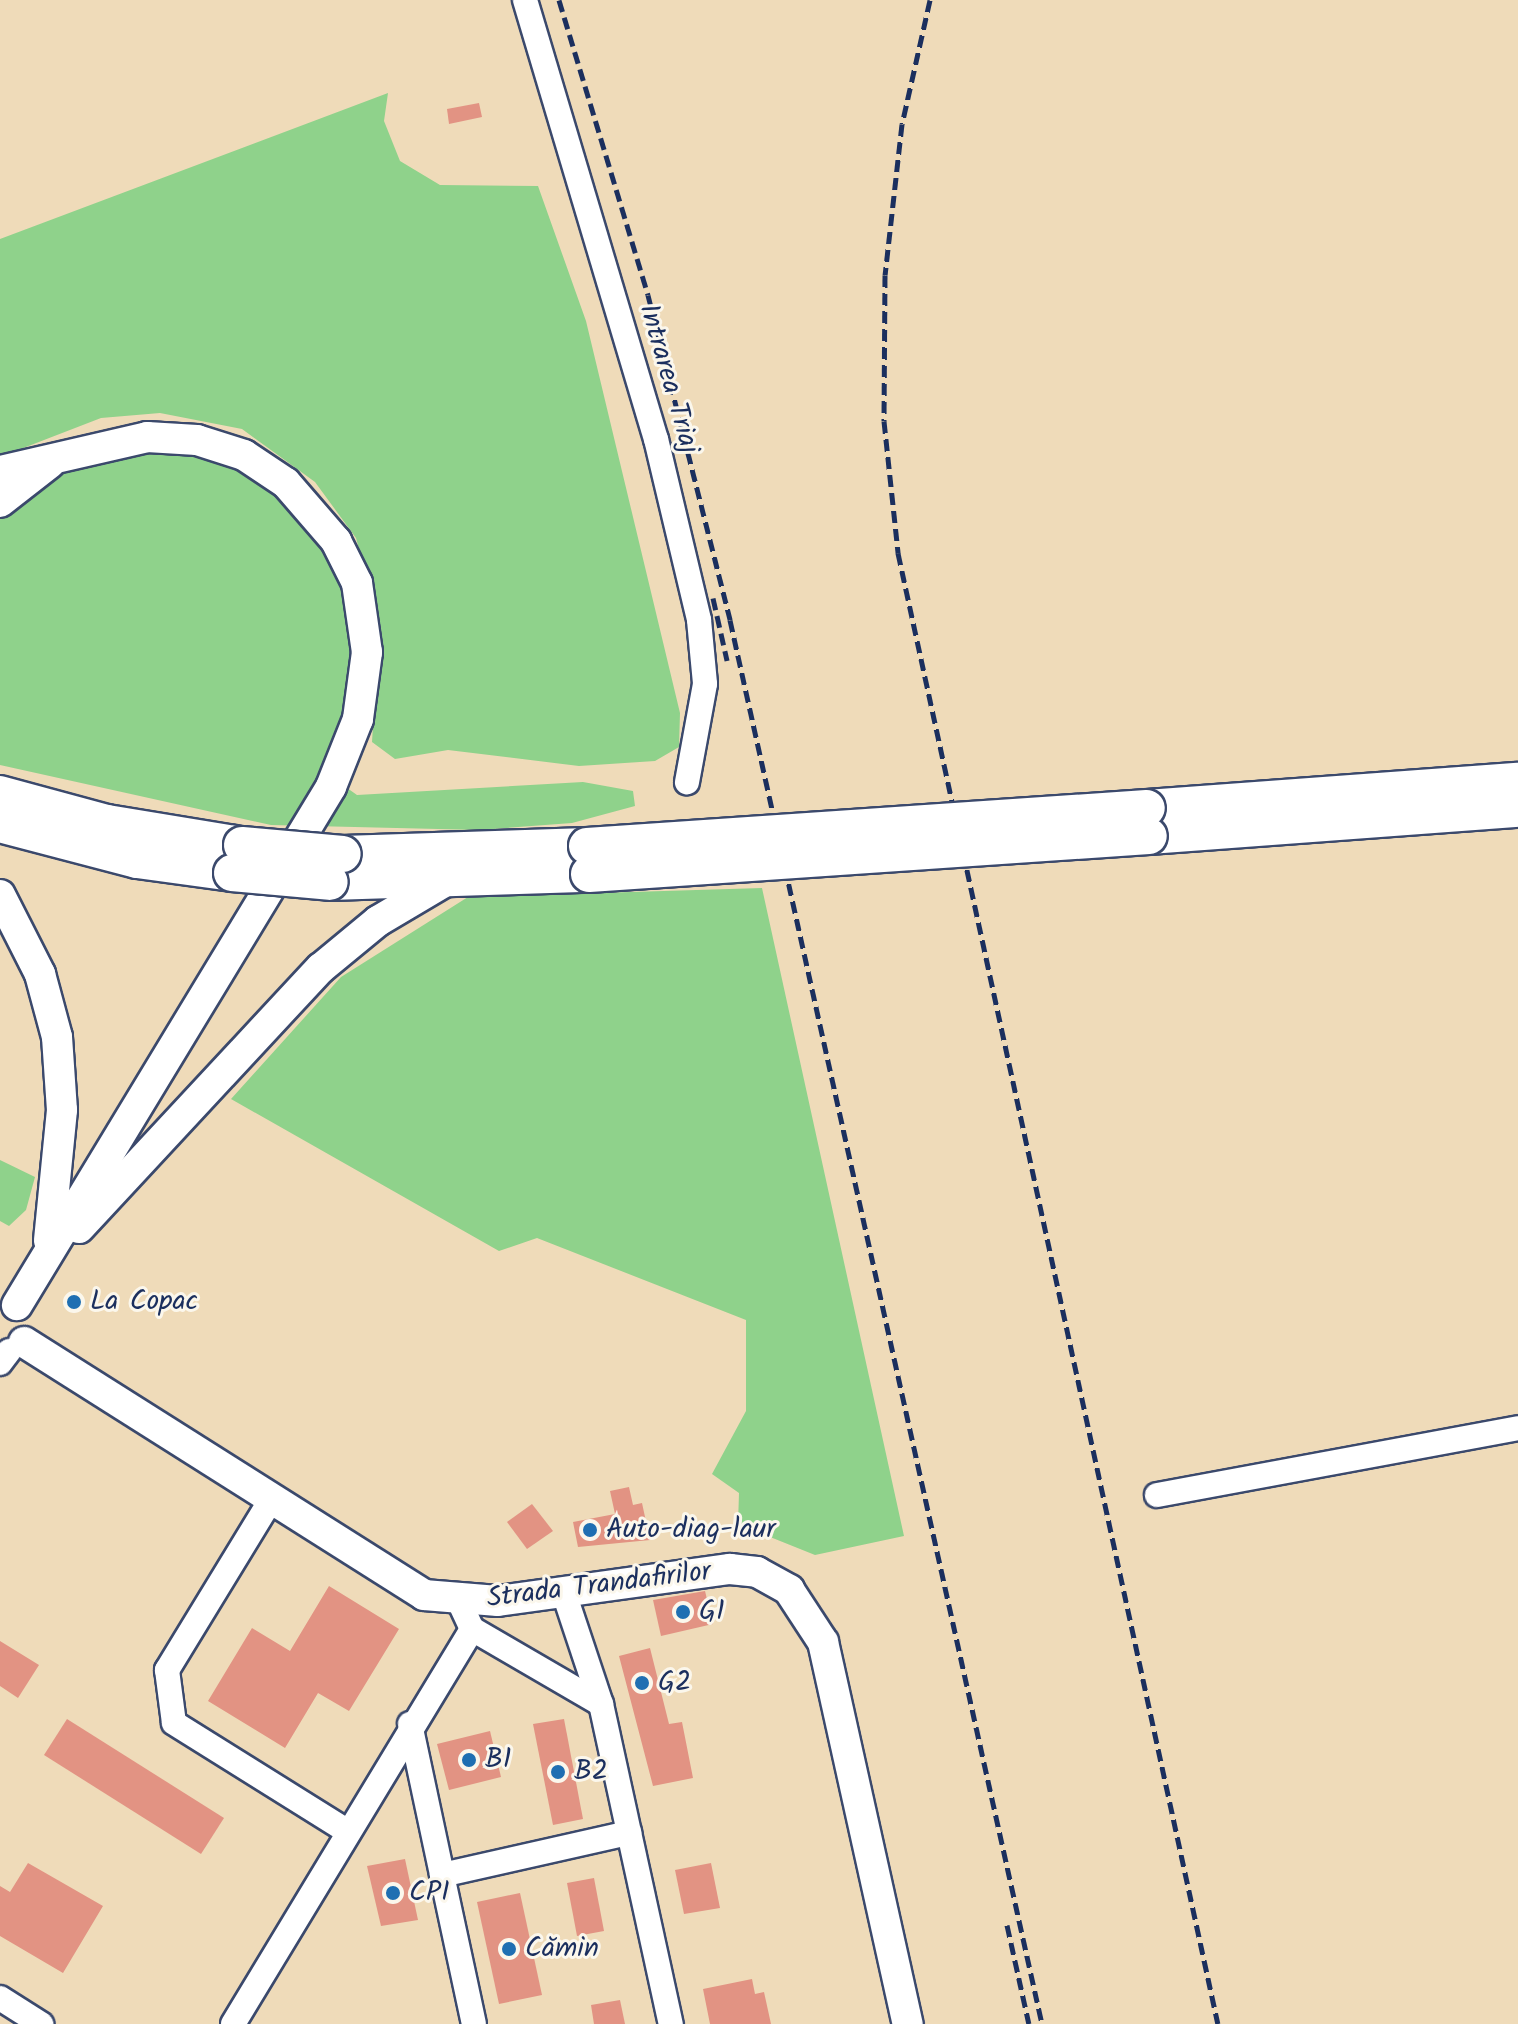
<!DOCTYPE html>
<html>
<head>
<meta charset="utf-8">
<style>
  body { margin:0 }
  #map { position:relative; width:1518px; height:2024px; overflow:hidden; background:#efdbb9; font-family:Kalam,sans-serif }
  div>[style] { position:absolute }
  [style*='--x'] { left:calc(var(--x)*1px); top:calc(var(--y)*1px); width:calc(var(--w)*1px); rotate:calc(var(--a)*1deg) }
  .green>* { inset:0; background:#8fd28b }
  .building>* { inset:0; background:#e29383 }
  .roads { filter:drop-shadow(2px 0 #3b496c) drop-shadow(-2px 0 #3b496c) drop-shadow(0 2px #3b496c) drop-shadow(0 -2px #3b496c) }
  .minor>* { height:24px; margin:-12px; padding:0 12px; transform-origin:12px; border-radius:12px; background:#fff }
  .major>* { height:30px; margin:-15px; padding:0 15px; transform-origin:15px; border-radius:15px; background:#fff }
  .highway>* { height:36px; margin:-18px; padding:0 18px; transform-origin:18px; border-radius:18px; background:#fff }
  .rail>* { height:5px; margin-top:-2.5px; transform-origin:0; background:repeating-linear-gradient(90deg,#1b2f5e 0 12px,transparent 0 18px) }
  .bridges { filter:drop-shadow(2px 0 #3b496c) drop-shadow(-2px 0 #3b496c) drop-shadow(0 2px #3b496c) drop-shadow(0 -2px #3b496c) }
  .highway-bridge>* { height:36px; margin:-18px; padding:0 18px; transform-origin:18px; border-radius:18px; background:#fff }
  .dots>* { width:22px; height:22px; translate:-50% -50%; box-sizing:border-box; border:4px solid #fbf7ec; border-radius:50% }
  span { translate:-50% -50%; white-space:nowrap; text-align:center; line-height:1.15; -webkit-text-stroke:6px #fbf7ec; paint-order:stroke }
  .street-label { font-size:28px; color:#1b2f5e }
  .poi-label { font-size:28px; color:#1b2f5e }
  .left { translate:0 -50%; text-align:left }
</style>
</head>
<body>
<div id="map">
  <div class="green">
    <div style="clip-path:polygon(388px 93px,384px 121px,400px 161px,440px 185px,538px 186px,586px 321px,680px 713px,679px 747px,655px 761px,579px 766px,448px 750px,395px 759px,372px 742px,379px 624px,356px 538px,315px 482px,242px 429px,160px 413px,101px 418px,0 457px,0 239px)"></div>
    <div style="clip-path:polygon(120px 451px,198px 452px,233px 463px,267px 483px,324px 546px,342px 589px,354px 666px,350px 704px,323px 771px,357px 795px,583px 782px,633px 791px,635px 806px,572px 823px,480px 830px,271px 825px,0 765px,0 490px)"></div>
    <div style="clip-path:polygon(762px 888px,904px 1536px,815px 1555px,738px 1524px,739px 1493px,712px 1474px,746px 1411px,746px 1320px,537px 1238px,499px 1251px,231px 1099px,341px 977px,468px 897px)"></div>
    <div style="clip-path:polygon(0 1160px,35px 1177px,26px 1210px,9px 1226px,0 1221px)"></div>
  </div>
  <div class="building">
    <div style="clip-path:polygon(479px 103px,482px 117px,449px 124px,447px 109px)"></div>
    <div style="clip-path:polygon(629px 1487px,633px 1505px,642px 1503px,650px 1540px,578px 1547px,573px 1522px,615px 1514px,610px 1491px)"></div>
    <div style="clip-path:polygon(532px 1504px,553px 1531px,527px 1549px,507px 1522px)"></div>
    <div style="clip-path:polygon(329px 1586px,399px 1629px,349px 1711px,318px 1693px,285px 1748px,208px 1701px,252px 1628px,290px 1651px)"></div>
    <div style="clip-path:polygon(705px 1591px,713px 1624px,661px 1636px,653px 1600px)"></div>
    <div style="clip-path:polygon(0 1641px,39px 1665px,18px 1698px,0 1686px)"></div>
    <div style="clip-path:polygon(650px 1648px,669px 1724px,682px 1722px,693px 1778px,653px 1786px,619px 1656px)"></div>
    <div style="clip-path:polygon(67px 1719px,224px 1818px,201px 1854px,44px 1755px)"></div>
    <div style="clip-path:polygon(564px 1719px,583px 1819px,553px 1825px,533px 1724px)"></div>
    <div style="clip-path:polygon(490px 1731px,501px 1777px,449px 1790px,437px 1744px)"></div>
    <div style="clip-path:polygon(405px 1859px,418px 1920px,381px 1926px,367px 1866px)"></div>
    <div style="clip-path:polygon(28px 1863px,103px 1906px,63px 1973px,0 1936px,0 1886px,10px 1892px)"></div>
    <div style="clip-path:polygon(711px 1863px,720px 1908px,684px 1914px,675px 1870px)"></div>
    <div style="clip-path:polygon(594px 1878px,604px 1931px,577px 1936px,567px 1883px)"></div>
    <div style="clip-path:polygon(520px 1893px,542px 1995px,499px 2004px,477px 1902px)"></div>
    <div style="clip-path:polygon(752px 1979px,755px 1994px,764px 1992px,771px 2024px,710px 2024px,703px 1989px)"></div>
    <div style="clip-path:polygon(620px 2000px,625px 2024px,594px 2024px,591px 2005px)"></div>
  </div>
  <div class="roads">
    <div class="minor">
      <div style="--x:525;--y:0;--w:458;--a:73.4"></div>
      <div style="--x:656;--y:439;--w:186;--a:76.6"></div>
      <div style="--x:699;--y:620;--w:64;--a:84.6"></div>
      <div style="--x:705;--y:684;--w:100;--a:100.4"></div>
      <div style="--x:0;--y:1363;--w:15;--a:-53"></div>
      <div style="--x:1157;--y:1495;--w:367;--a:-10.5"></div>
      <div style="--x:269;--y:1503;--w:196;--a:121.4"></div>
      <div style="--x:167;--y:1670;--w:53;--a:82.5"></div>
      <div style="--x:174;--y:1723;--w:202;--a:32"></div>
      <div style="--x:564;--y:1593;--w:117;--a:71.6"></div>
      <div style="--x:601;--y:1704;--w:328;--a:77.7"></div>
      <div style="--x:472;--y:1629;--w:149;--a:30.2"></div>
      <div style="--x:410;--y:1724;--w:154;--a:78"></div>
      <div style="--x:442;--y:1875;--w:192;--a:-12.7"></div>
      <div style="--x:442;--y:1875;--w:152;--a:77.9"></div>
      <div style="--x:0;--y:1998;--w:49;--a:32.4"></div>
      <div style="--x:233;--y:2024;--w:462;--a:-58.8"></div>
      <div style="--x:472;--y:1629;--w:29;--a:-115"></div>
    </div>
    <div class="major">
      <div style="--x:0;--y:471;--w:151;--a:-13"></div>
      <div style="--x:147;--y:437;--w:50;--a:3.4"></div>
      <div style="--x:197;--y:440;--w:49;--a:17.7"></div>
      <div style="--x:244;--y:455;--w:50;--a:33.7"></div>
      <div style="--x:286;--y:483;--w:77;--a:49.2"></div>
      <div style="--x:336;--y:541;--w:47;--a:63.4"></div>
      <div style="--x:357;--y:583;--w:70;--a:81.8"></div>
      <div style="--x:367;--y:652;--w:68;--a:97.7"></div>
      <div style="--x:358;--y:719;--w:73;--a:111.7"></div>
      <div style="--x:331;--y:787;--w:606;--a:121.22"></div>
      <div style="--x:0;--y:502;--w:63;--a:-38"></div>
      <div style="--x:0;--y:895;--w:89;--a:63.1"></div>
      <div style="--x:40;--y:974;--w:65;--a:74.9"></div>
      <div style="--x:57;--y:1037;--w:73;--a:86.1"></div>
      <div style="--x:62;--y:1110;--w:131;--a:95.7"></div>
      <div style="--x:79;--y:1228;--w:355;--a:-47.1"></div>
      <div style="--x:321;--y:968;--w:74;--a:-39.5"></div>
      <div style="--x:378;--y:921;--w:77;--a:-30.6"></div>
      <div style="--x:24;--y:1342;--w:473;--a:32.3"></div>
      <div style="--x:424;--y:1595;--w:74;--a:4.6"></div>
      <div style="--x:498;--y:1601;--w:234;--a:-7.9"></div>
      <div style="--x:730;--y:1569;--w:27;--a:6"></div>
      <div style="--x:757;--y:1572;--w:37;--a:29"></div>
      <div style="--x:789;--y:1590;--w:62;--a:56.8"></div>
      <div style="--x:823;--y:1642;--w:391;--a:77.5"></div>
    </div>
    <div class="highway">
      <div style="--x:0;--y:794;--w:111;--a:15.2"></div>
      <div style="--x:107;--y:823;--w:137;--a:9.3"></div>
      <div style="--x:1147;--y:808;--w:372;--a:-4.2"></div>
      <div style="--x:0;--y:824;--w:142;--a:14.7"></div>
      <div style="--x:137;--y:860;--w:96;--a:7.8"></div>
      <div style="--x:1149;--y:836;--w:370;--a:-4.2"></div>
      <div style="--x:343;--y:854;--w:244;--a:-1.9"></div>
      <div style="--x:330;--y:882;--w:259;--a:-1.8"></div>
    </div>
  </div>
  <div class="rail">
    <div style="--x:559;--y:0;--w:308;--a:73.2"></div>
    <div style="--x:648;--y:295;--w:335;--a:75.8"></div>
    <div style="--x:730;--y:620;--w:1438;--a:77.47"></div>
    <div style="--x:930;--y:0;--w:127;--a:102.7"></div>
    <div style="--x:902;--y:124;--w:152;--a:96.4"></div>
    <div style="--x:885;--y:275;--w:146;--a:90.4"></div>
    <div style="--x:884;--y:421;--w:133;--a:83.9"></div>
    <div style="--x:898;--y:553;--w:1505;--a:77.73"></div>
    <div style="--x:713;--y:598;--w:64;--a:77.3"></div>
    <div style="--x:1007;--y:1925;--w:101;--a:77.5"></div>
  </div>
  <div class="bridges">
    <div class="highway-bridge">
      <div style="--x:242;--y:845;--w:101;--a:5.1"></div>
      <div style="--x:587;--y:846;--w:561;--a:-3.88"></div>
      <div style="--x:232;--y:873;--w:98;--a:5.2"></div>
      <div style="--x:589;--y:874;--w:561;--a:-3.88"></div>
    </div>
  </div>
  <div class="dots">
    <div style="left:74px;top:1302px;background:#1f6fb2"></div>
    <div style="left:590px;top:1530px;background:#1f6fb2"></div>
    <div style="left:683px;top:1612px;background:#1f6fb2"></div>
    <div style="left:642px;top:1683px;background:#1f6fb2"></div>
    <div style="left:469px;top:1760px;background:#1f6fb2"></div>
    <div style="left:558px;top:1772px;background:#1f6fb2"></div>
    <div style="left:393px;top:1893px;background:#1f6fb2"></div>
    <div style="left:509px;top:1949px;background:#1f6fb2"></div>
  </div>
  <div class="street-label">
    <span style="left:668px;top:379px;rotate:74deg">Intrarea Triaj</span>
    <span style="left:599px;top:1586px;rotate:-7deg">Strada Trandafirilor</span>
  </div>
  <div class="poi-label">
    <span class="left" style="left:90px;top:1302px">La Copac</span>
    <span class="left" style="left:606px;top:1530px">Auto-diag-laur</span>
    <span class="left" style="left:699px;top:1612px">G1</span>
    <span class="left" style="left:658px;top:1683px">G2</span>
    <span class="left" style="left:485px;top:1760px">B1</span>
    <span class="left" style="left:574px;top:1772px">B2</span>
    <span class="left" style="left:409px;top:1893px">CPI</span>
    <span class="left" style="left:525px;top:1949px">Cămin</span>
  </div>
</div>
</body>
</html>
